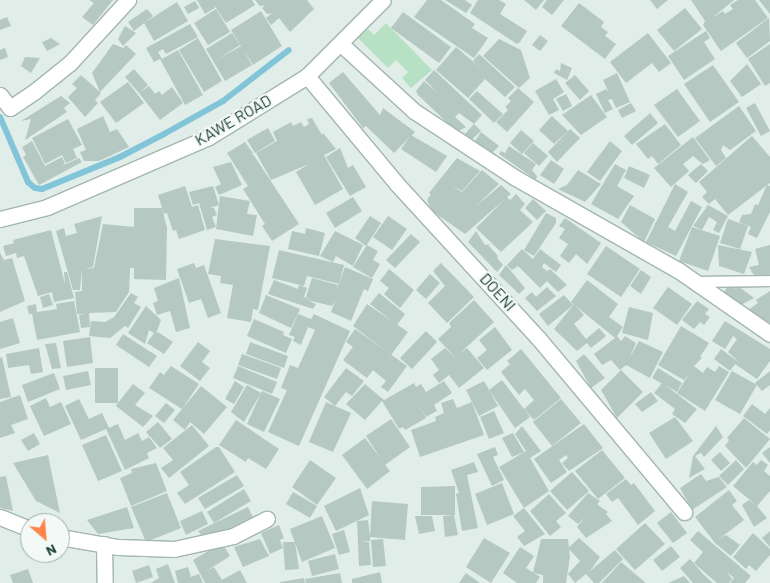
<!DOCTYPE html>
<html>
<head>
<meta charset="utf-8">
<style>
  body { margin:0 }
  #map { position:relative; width:770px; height:583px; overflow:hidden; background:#e1ede8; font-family:Barlow,sans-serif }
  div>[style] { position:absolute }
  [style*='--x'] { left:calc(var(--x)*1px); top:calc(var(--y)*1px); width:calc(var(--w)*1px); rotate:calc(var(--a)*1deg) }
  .green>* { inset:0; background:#b7e1c5 }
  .stream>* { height:6px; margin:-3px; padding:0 3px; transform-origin:3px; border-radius:3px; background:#82c5d8 }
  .building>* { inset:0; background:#b6c8c2 }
  .roads { filter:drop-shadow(1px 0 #a3b6b0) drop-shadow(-1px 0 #a3b6b0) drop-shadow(0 1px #a3b6b0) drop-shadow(0 -1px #a3b6b0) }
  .lane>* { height:10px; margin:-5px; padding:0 5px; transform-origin:5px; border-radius:5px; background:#fff }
  .street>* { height:15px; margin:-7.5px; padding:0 7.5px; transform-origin:7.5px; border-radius:7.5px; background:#fff }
  .secondary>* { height:15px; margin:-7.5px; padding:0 7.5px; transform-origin:7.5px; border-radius:7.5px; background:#fff }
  span { translate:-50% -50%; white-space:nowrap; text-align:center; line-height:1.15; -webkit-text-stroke:4.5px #f2f9f6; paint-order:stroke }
  .street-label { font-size:16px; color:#1f4039 }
  .north { position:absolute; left:20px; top:513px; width:50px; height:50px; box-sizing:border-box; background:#f2f9f6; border:1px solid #9eafaa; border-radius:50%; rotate:153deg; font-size:14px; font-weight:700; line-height:20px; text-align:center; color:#1f4039 }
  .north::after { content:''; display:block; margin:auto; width:18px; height:22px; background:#ff854d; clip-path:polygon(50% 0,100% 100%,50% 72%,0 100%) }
</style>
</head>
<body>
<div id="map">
  <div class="green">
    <div style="clip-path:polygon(386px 23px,432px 70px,411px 88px,402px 78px,408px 72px,396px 60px,388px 68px,358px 38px,368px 29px,374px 35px)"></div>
  </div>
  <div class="stream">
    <div style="--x:0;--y:117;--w:71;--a:66.7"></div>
    <div style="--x:28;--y:182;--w:9;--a:41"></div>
    <div style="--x:35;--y:188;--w:7;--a:8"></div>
    <div style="--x:42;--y:189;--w:84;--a:-22.3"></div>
    <div style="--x:120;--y:157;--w:50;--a:-27.6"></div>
    <div style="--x:164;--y:134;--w:68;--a:-29.2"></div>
    <div style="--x:223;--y:101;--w:83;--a:-37.7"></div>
  </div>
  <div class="building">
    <div style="clip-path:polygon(89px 0,113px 0,93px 25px,82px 17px,94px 3px)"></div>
    <div style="clip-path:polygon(197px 0,252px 0,255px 5px,226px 23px,214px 5px,215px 8px,205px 14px)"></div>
    <div style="clip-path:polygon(255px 0,307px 0,314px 9px,290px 32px,279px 18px,271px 25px,266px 18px,272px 13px,267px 14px,262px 8px,265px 5px,260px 6px)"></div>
    <div style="clip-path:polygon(427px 0,441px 0,475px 24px,472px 28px,488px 38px,474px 58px,414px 17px)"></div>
    <div style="clip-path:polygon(445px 0,465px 0,472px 5px,466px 13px)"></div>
    <div style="clip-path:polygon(478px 0,499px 0,506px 4px,500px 14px,527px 31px,520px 42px,517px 44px,470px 13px)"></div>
    <div style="clip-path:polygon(524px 0,544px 0,536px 10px)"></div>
    <div style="clip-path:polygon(547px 0,564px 0,552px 15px,542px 7px)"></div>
    <div style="clip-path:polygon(650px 0,668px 0,657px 9px)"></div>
    <div style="clip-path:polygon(691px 0,734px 0,712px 18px,723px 11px,725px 14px,733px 9px,730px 5px,738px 0,755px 0,768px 18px,721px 51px,703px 25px,705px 21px)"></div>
    <div style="clip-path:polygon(759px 0,770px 0,770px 14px)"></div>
    <div style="clip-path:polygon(195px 1px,199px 8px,188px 14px,184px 7px)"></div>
    <div style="clip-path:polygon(177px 2px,188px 21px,154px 41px,144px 23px)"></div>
    <div style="clip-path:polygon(579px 3px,604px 22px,601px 27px,608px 32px,605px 36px,616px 44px,605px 59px,561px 26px)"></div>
    <div style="clip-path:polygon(685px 8px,702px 29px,674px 51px,657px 30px)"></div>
    <div style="clip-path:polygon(147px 9px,153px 16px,134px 31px,128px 22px)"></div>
    <div style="clip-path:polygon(216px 9px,230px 32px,208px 45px,194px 23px)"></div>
    <div style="clip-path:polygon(261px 11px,282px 46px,253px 65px,243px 49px,252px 65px,225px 81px,206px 49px,232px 33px,240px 45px,215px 61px,241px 46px,231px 30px)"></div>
    <div style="clip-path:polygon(403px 12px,451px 47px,439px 63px,391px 28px)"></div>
    <div style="clip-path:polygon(7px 17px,11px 26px,0 30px,0 20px)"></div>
    <div style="clip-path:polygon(769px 18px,770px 41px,747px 58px,736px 43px)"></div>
    <div style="clip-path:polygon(190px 24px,198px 37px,166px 54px,163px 49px,158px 52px,162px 59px,178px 50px,203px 95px,185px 105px,160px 59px,154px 62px,146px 48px)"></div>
    <div style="clip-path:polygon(125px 26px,136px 33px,123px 46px,118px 39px)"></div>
    <div style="clip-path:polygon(706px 31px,710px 38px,704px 42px,715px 59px,684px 80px,668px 56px)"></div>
    <div style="clip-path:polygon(648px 33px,671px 63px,659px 72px,652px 63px,626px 83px,610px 62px)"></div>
    <div style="clip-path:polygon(540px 35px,548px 41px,540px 51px,532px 45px)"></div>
    <div style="clip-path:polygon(51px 38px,60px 44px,47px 51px,42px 42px)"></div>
    <div style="clip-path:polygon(198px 38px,222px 81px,204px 92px,179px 50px)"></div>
    <div style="clip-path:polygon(499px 39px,521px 50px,530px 78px,519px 88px,483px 56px)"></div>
    <div style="clip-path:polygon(113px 44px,123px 48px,126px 45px,136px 54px,100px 92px,92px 73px)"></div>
    <div style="clip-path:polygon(770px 44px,770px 83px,765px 86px,748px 59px)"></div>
    <div style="clip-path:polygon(456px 47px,484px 71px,473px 61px,479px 54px,515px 87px,505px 97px,485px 79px,468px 98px,436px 70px)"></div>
    <div style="clip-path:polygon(5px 48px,8px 57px,0 60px,0 50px)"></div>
    <div style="clip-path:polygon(25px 57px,40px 58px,31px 73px,21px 66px)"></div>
    <div style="clip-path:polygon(561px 63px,572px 68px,567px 80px,554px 73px,556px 69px,560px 71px)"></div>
    <div style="clip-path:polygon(747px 64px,761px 84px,742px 97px,730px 81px)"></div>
    <div style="clip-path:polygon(713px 65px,739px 102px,710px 122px,684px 84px)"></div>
    <div style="clip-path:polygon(134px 69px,148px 85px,139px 93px,125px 77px)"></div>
    <div style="clip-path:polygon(434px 70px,482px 115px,474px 124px,459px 113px,455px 117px,466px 127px,457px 132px,418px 95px,416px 91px,424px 81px,438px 93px,425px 80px)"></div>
    <div style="clip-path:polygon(343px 72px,380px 115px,383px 108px,415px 132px,394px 153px,366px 126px,363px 128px,329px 83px)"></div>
    <div style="clip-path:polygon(617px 73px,630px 102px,616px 108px,612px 99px,608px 100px,613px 109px,605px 113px,596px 94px,606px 89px,609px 93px,603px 80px)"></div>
    <div style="clip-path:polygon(81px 75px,101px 93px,95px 100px,98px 103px,85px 117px,68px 97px,77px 88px,72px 84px)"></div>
    <div style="clip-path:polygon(575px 75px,589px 91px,580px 100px,565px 83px)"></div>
    <div style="clip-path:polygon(556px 79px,564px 92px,553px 99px,559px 110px,549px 115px,535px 91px)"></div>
    <div style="clip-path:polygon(128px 82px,144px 103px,116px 123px,100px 102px)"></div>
    <div style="clip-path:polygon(149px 86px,155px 94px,159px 91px,162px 95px,172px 87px,183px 103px,160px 120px,139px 93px)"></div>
    <div style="clip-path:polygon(518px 88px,534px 102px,507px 132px,496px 122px,508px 110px,505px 107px,511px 101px,508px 98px)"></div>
    <div style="clip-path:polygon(677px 89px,700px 121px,678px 137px,654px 105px)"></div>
    <div style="clip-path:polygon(477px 91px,503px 114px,494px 123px,469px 99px)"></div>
    <div style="clip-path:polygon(566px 94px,572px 106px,563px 111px,556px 99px)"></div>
    <div style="clip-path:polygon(591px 95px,607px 117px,581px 135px,562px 115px)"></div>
    <div style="clip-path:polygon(61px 96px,70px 103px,64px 108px,67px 112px,25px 140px,31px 119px,21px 121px)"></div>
    <div style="clip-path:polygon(631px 103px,636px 111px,622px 118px,618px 110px)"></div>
    <div style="clip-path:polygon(755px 103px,770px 131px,761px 136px,746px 108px)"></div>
    <div style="clip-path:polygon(739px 106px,756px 131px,730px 150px,723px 145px,721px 150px,726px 158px,716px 166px,695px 138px)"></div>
    <div style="clip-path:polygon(650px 113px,658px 123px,632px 145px,624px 136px)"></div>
    <div style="clip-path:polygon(103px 116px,110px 132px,117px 129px,129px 147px,99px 161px,84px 161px,80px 152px,86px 150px,77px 129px)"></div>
    <div style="clip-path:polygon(552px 116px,568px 131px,554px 144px,539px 130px)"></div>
    <div style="clip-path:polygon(312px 118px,322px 135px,323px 133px,336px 149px,324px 155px,343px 189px,315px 205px,296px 172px,309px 164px,271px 180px,256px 153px,277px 141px,273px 132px,291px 122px,293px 126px,301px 122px,304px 127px,309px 124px,307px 119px)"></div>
    <div style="clip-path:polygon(68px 119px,82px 145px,73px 149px,77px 158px,66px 163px,62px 155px,45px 164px,32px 138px)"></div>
    <div style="clip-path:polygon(474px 124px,481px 131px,469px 142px,463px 136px)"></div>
    <div style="clip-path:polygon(665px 124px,681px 145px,658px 164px,652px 156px,648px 159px,636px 144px)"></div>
    <div style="clip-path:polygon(268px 128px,275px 141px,255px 153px,247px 140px)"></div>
    <div style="clip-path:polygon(570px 129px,580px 138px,557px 162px,548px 152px)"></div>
    <div style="clip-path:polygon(521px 130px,534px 141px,522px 154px,510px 143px)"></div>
    <div style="clip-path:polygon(481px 132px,499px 146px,492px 153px,475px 141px)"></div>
    <div style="clip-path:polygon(411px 135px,447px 156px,436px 172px,401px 149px)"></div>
    <div style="clip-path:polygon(752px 136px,770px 157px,770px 183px,728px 215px,715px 199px,709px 204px,702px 197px,707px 192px,699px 182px)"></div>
    <div style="clip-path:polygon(693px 137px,710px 160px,703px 164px,693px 156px,683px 164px,689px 171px,671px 187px,654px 168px)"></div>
    <div style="clip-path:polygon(32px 141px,45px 166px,62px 157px,65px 164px,62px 166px,79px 158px,82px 162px,39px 185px,23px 157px,26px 155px,22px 147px)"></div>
    <div style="clip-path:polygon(610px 141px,622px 151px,600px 181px,587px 172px)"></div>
    <div style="clip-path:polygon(245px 142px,253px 153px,251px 155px,253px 154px,299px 224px,272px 241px,262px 226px,265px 224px,243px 189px,248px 186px,227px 153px)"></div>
    <div style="clip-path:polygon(533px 143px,548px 156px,539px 166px,524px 153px)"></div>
    <div style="clip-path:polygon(509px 146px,536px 164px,532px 170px,537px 176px,536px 180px,499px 154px,501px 151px,505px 153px)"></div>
    <div style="clip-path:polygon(340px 148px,348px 168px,353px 165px,366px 187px,350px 196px,326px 157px)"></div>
    <div style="clip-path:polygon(457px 158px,480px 171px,462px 191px,452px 186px,462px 192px,482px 170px,499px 184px,475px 207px,501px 185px,511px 194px,507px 197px,510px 200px,516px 194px,525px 204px,520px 210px,533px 222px,501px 252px,476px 228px,505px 199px,465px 234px,432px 211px,427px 200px,431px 194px,439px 200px,429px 193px)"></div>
    <div style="clip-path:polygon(551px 160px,564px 169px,554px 184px,540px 175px)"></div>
    <div style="clip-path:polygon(231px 162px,242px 185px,219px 195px,215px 187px,221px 184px,213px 167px)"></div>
    <div style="clip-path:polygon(615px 164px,626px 170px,617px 186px,634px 196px,618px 219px,591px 204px)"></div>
    <div style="clip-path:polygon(701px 164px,708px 171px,696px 183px,688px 175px)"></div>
    <div style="clip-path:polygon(629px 166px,650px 175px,644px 188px,624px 178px)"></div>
    <div style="clip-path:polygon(578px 170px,601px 184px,585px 202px,558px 189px,567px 185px)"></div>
    <div style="clip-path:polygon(675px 184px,688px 192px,668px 227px,675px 231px,691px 201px,702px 207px,676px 256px,646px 242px)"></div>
    <div style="clip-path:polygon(767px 185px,770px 186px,770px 212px,757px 238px,748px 234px,751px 227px,739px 222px,742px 215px,751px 214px,755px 204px,758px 205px)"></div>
    <div style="clip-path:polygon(185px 186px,192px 207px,198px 205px,205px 230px,179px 239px,176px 230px,173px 231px,167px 213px,164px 214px,158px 195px)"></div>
    <div style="clip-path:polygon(213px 186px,219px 205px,210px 208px,214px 208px,217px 215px,212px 217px,216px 227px,207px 230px,199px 203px,193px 205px,189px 192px)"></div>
    <div style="clip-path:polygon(220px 196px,250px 201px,247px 214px,257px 215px,253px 236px,216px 229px)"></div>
    <div style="clip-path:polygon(353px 197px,362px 211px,335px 228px,326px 213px)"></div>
    <div style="clip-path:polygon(533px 199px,546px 211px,537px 220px,525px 208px)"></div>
    <div style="clip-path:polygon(630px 205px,655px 219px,644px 242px,621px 222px)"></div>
    <div style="clip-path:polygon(708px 205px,728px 216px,719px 233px,713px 230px,717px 222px,709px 217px,702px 230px,693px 226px)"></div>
    <div style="clip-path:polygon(134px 208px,162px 208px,167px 228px,166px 280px,134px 279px,134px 268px,130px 268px,129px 292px,116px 312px,89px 313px,90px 327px,81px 328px,79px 315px,85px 314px,77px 314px,75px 292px,82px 291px,82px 269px,80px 290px,73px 290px,56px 231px,64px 228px,66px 236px,77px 233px,74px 224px,102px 216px,93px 267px,84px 269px,94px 268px,103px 224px,134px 227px)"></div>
    <div style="clip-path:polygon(546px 213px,556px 218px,556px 223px,534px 256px,524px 250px)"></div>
    <div style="clip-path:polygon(370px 216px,381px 223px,366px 246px,355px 238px)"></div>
    <div style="clip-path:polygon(388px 216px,407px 229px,392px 250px,373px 237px)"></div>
    <div style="clip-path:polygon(565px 218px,601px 243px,587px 264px,576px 254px,569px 263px,560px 256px,568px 244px,559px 238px,565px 229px,559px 226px)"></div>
    <div style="clip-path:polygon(728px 219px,748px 226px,740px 249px,720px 243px)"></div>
    <div style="clip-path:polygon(692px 227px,720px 236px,708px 271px,679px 261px)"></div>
    <div style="clip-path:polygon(306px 228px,325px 233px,319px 256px,288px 249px,292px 231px,305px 234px)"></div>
    <div style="clip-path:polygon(51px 230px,65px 284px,64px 272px,67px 272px,74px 298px,54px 302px,52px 292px,38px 296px,24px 256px,17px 258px,16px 253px,6px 256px,3px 246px,14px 243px,13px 240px)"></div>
    <div style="clip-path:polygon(335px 231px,363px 245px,353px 266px,336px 256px,333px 262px,320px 256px)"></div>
    <div style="clip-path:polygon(476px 231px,485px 245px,490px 244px,487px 248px,489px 246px,498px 256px,497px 258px,503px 265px,497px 272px,468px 242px)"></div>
    <div style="clip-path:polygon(411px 234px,420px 242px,395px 268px,386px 260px)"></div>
    <div style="clip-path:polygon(215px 239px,270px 246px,258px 310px,253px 309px,251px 322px,227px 318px,233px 285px,220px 283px,221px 276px,208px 274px)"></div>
    <div style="clip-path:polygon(367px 245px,378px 251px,373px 260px,380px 264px,372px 278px,353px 267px)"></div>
    <div style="clip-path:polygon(718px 245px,752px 252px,744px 274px,719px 266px)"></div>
    <div style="clip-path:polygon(770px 245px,770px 277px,765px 278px,764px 275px,762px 278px,753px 274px,749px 267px,759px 265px,755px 249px)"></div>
    <div style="clip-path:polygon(606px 246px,640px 269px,621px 297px,587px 274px)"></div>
    <div style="clip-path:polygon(522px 249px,533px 259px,540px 249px,561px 265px,556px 272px,544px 263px,542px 267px,547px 271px,541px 276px,550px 269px,567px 285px,558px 292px,547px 281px,540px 288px,518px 266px,512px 270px,507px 265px)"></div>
    <div style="clip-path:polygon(279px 250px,344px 265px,339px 284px,307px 276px,304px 286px,272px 278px)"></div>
    <div style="clip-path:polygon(0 253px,4px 260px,12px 258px,25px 301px,0 312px)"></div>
    <div style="clip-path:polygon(194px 263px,196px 268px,204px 265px,221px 313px,208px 318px,201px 299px,189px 303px,177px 269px)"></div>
    <div style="clip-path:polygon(441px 263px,474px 297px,447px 323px,428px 303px,445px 286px,433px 271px)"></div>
    <div style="clip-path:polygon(506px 265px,525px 288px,519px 294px,499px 275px)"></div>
    <div style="clip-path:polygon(345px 267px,373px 279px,368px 291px,364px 289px,351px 321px,331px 312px,335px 301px,332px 306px,307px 300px,316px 304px,313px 309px,268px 294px,274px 280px,298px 289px,299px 285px,307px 288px,304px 297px,311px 300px,306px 297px,312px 278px,338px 285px,336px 292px)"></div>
    <div style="clip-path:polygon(389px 269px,414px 290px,400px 308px,384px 294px,389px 288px,380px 281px)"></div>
    <div style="clip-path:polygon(641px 270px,651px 277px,641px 294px,630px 286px)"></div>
    <div style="clip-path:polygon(430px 274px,440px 283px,426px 299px,416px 290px)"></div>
    <div style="clip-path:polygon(179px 278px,190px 328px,176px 332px,170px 311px,157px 315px,153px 303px,158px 301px,154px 288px)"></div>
    <div style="clip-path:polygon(587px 280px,618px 304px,609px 317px,623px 327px,617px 336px,621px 341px,625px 336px,636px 343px,629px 359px,639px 341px,663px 352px,650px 378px,626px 365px,620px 370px,611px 360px,602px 365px,594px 354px,615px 338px,571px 302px)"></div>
    <div style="clip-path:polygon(729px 284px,736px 289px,738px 286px,754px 298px,741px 305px,722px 295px)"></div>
    <div style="clip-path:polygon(547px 287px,556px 296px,537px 311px,525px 298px,532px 292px,536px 297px)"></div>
    <div style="clip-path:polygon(668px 287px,692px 304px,677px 325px,653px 308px)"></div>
    <div style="clip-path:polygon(770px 291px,770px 328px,748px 310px,758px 303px,756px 300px)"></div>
    <div style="clip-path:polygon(131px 293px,138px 297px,134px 303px,141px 307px,128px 328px,125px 326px,110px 338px,89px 336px,91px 321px,105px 322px,114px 317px)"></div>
    <div style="clip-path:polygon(379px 293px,405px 314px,397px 325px,370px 304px)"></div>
    <div style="clip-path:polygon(49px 294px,53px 305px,43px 308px,40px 297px)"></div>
    <div style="clip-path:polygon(266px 295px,300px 309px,291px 328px,259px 313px)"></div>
    <div style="clip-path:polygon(564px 295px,573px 305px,548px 326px,539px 314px)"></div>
    <div style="clip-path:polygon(474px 300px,494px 322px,459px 354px,467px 348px,484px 368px,459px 388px,449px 375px,439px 383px,433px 375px,439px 370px,431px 359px,445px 348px,456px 358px,438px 339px,451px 327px,449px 323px)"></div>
    <div style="clip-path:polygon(74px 301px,80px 332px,37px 340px,32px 314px,29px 314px,27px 306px,36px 304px,37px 312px,57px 309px,56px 304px)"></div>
    <div style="clip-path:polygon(697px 301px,709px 309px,705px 314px,710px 317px,704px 325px,700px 322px,694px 329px,682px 320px)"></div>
    <div style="clip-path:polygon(367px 304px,408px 332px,391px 355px,353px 326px)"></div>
    <div style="clip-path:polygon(574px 304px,584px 315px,574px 324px,586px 339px,599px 328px,606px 336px,591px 348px,587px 343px,577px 351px,554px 329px)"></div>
    <div style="clip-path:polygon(146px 306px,161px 320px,156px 334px,158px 332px,173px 342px,164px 354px,147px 343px,154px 333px,149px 330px,145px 344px,128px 333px)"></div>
    <div style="clip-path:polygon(629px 307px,653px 313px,648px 340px,622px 333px)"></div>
    <div style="clip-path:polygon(298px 314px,311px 319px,314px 314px,350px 331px,299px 446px,268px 432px,287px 390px,281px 388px,290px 365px,298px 368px,315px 330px,308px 327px,301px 345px,293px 341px,295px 337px,289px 335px)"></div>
    <div style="clip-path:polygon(13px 318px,20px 343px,0 349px,0 322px)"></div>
    <div style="clip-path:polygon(254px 319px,284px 332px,283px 335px,292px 339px,286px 353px,247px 336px)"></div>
    <div style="clip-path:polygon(725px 321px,770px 349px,770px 361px,757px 379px,735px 364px,730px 371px,714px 359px,721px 349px,740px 363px,728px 352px,737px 339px,733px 336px,725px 349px,712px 341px)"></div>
    <div style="clip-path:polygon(681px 326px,709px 343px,700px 357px,702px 358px,694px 366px,703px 373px,707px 367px,715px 372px,719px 366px,729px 372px,705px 411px,677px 393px,689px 374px,684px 380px,658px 365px)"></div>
    <div style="clip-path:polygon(495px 327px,512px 350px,487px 370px,477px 358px,487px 350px,479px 340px)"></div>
    <div style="clip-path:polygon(355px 329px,407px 366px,388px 392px,381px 387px,386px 381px,373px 370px,367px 378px,343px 360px,353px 347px,346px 342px)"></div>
    <div style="clip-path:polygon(426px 331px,437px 342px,412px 369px,400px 358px)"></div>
    <div style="clip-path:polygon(123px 334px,157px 356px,149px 367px,116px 345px)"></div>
    <div style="clip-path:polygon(90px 337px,93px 363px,67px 367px,63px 341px)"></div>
    <div style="clip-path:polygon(198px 342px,210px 351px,202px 362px,210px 368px,200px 381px,180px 366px)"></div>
    <div style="clip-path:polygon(250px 342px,288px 356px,284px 368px,246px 354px)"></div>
    <div style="clip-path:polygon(56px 343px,61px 368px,52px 369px,45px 344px)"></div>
    <div style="clip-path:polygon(39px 348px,43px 372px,31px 374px,29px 365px,8px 368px,6px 354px)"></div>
    <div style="clip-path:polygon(521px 349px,561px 398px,534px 420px,524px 409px,534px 400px,525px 389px,519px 395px,501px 372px,510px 364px,507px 361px)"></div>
    <div style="clip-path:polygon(242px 354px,281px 368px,277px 379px,238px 365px)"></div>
    <div style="clip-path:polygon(584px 354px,605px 378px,591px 388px,576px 361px)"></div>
    <div style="clip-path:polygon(2px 357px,11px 397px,0 399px,0 358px)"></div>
    <div style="clip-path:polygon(171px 366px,199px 384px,182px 409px,149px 388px,160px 372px,164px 375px)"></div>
    <div style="clip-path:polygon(238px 366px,277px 382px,272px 394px,233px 378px)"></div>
    <div style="clip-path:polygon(95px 368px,118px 368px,118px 403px,133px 384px,145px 393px,135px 405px,153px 416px,143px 427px,116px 406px,118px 403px,95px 403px)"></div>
    <div style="clip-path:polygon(346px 368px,364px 381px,352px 396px,346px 392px,335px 406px,324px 397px)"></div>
    <div style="clip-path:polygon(658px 368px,682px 383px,677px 392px,652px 378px)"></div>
    <div style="clip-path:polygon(621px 370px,643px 392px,617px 418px,601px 390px)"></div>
    <div style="clip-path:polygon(88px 371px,91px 385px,66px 390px,63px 376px)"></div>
    <div style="clip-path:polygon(732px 371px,757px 385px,755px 383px,770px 371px,770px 385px,762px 391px,757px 385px,740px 414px,715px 400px)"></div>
    <div style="clip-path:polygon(54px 373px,60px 389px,28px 402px,22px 385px)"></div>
    <div style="clip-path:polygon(502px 380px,530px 417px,515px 428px,489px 390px)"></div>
    <div style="clip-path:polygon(235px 381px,244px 387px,234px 404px,225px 399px)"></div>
    <div style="clip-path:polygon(444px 381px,452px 393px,434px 405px,437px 411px,426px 417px,418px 404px,426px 418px,405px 430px,403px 427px,399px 429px,382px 401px,365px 420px,346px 404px,365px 384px,384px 400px,414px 383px,416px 387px,421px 384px,426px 392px)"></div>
    <div style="clip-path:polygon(484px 381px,498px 406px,479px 416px,466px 390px)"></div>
    <div style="clip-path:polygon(662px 383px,697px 409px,685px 423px,672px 414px,675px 409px,654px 393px)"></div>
    <div style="clip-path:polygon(247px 385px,261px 393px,244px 422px,231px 412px)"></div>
    <div style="clip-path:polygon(201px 386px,227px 407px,204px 434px,190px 422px,185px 430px,173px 420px)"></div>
    <div style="clip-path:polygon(262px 391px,280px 399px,264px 432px,247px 424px)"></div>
    <div style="clip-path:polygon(651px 392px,658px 401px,642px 412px,635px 404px)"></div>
    <div style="clip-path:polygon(20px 395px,28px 419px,11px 425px,15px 433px,0 438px,0 402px)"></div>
    <div style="clip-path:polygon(46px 398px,50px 407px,61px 402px,71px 424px,44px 436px,30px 406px)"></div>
    <div style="clip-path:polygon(79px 399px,89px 419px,102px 413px,109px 428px,118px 424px,125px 440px,138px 433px,142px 441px,149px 437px,157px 448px,147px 453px,149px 458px,125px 470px,106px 429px,81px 440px,65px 406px)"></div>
    <div style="clip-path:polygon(453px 399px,457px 408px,472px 402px,484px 435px,420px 457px,411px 430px,436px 421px,435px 417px,444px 413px,441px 403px)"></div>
    <div style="clip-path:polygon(561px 399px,581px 423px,552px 446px,533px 422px)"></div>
    <div style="clip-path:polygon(326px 402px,351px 413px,333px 452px,309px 442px)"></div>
    <div style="clip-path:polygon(166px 403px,175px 410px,164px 423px,155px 416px)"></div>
    <div style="clip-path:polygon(752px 404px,765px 414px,770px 408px,770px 430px,767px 434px,743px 416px)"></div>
    <div style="clip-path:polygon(494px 411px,504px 433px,489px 439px,480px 417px)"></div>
    <div style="clip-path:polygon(675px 417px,693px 441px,666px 459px,649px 433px)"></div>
    <div style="clip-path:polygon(744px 418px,770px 439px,746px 468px,725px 446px,729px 440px,727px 438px)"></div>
    <div style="clip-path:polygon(391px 419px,410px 447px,385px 465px,390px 471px,367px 489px,342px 455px,365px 438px,381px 459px,366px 436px)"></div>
    <div style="clip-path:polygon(236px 420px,279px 449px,266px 469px,248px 458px,246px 462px,219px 445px)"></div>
    <div style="clip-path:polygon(158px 422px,172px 439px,160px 448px,146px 432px)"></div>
    <div style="clip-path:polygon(584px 424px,603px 448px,569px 471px,562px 463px,568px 458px,566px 455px,559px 460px,567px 472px,551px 483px,534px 459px)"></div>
    <div style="clip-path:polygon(192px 425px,209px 446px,169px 478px,161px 468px,173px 460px,163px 448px)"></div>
    <div style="clip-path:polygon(522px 426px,541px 451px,530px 458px,549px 491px,524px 508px,499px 467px,526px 451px,515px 434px)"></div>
    <div style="clip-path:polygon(716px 426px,723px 437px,704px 457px,701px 453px,695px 456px,705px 469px,689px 478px,693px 456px)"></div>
    <div style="clip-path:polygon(34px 433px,40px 444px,28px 451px,21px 440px)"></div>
    <div style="clip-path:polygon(513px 433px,524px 452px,512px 457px,502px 438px)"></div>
    <div style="clip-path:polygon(106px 435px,122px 471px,98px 481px,82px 445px)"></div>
    <div style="clip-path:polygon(216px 447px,219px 447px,235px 472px,185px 504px,177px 493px,189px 485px,180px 472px)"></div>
    <div style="clip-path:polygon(495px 447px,498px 455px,493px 457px,504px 480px,492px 486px,477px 454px)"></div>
    <div style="clip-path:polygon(770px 447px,770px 463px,762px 453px)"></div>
    <div style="clip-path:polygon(602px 450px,625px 478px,598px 499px,575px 471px)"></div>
    <div style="clip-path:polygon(720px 452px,730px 463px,721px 471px,711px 460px)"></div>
    <div style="clip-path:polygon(48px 455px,60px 513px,36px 501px,13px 463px)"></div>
    <div style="clip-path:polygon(310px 460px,336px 478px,317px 505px,292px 487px)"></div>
    <div style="clip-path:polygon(736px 460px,744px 469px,728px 485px,719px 476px)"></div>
    <div style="clip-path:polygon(761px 460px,768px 465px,764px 471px,770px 476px,770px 491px,757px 506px,767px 518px,754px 527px,742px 505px,749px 500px,756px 505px,733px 486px,753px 462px,757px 465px)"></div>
    <div style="clip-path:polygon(474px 462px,478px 472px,467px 475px,478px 528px,462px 531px,456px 494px,459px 493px,451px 470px)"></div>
    <div style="clip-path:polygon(156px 463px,167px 491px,131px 506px,120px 478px,132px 473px,131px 469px)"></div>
    <div style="clip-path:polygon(572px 472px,589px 491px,567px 510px,550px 491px)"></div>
    <div style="clip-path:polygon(701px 474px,706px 481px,719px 477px,727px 487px,692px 510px,680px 488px)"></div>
    <div style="clip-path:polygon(237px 475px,244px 486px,205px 509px,198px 498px)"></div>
    <div style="clip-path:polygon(6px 476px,13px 511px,0 508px,0 477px)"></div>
    <div style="clip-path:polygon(626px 479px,631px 485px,634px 483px,655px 511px,638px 525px,618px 498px,612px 502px,606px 494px)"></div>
    <div style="clip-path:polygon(502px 483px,514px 514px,487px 525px,475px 494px)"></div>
    <div style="clip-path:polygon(455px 486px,455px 515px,421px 515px,421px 487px)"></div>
    <div style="clip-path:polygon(360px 488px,369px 515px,336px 531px,324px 506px)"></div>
    <div style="clip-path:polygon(244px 489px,251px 501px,214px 523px,207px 512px)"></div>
    <div style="clip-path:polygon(729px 490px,737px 501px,732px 505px,744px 520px,719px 539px,726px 535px,740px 545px,731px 556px,715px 543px,695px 517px)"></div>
    <div style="clip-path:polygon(293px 492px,317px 506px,310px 518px,286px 504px)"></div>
    <div style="clip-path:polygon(167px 493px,181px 528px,146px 542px,131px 507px)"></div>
    <div style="clip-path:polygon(588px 493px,600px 501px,597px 504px,608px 512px,606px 514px,612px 521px,586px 538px,577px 527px,585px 517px,578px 524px,568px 516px)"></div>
    <div style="clip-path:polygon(549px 494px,566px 513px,556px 521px,561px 527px,550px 536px,530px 511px)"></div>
    <div style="clip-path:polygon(372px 501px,408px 504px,405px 540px,370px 537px,370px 541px,361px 542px,369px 542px,371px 565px,359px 566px,357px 521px,368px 520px,370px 537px)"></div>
    <div style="clip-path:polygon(127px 507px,134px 528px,98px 534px,87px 520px)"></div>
    <div style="clip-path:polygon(248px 507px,255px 521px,205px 540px,198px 531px)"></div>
    <div style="clip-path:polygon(524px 508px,545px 534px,524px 546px,517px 537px,525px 531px,513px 516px)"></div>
    <div style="clip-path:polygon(202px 511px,208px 524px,186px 535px,180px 521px)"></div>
    <div style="clip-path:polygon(671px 512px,687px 533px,673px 543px,657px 523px)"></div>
    <div style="clip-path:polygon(454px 515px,458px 535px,445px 537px,443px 516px)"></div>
    <div style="clip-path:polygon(322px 516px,335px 548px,302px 562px,290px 529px)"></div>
    <div style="clip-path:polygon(415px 516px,432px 516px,435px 531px,419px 534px)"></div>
    <div style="clip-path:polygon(645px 523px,665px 544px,635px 570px,616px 549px)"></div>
    <div style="clip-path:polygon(279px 525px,284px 538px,280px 540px,283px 548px,270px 554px,261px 533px)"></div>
    <div style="clip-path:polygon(344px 530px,350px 552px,339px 555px,332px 534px)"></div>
    <div style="clip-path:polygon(698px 531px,751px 576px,745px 583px,730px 583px,734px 578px,727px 572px,732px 579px,729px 583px,717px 583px,694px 563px,703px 552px,690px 540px)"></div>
    <div style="clip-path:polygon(770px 531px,770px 547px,762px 538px)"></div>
    <div style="clip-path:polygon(753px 533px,770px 549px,770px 555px,756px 571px,749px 565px,746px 569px,733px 557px)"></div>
    <div style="clip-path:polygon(484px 538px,510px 553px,491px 583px,466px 567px)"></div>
    <div style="clip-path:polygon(579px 538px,600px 557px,590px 571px,615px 550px,623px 559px,599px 583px,594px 583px,586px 574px,575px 583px,568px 574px,580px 561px,568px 548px)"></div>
    <div style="clip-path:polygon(260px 539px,269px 556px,243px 567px,234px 547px)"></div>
    <div style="clip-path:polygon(383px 539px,386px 566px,373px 567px,371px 540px)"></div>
    <div style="clip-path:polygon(541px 539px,568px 539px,570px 557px,566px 583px,543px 583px,543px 575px,533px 573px)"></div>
    <div style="clip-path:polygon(283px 542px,295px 542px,299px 569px,285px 570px)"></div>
    <div style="clip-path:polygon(222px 543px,230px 556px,205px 572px,214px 567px,222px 580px,240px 570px,247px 583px,205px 583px,193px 560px)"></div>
    <div style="clip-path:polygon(671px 546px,680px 557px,662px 571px,653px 560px)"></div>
    <div style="clip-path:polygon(520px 547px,534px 556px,526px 568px,540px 577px,536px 583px,517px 583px,503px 573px)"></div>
    <div style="clip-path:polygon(335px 554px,339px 569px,312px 576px,308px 561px)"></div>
    <div style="clip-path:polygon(690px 559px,704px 575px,713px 583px,693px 583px,680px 568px)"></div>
    <div style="clip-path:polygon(621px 562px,646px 583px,602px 583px)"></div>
    <div style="clip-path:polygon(168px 564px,175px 583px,151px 583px,159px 578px,156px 569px)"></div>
    <div style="clip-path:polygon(149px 565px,153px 577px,136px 583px,132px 571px)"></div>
    <div style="clip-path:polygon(188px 567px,191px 577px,199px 574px,203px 583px,178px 583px,175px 571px)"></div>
    <div style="clip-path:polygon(28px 569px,33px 583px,13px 583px,10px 575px)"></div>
    <div style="clip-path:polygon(380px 572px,382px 583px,352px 583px,352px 579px)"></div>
    <div style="clip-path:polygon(340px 573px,342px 583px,306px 583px,305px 579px)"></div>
    <div style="clip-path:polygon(466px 573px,480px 583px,459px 583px)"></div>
    <div style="clip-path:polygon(684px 576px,690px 583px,668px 583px)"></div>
    <div style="clip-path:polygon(304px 578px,305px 583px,280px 583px,280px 582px)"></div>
  </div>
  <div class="roads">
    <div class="lane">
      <div style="--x:696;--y:282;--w:74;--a:-0.8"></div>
    </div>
    <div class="street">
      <div style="--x:341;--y:44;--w:99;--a:42.5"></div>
      <div style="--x:414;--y:111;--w:120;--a:33.4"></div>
      <div style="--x:514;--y:177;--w:189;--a:29.6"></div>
      <div style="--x:678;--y:270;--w:112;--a:34.8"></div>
      <div style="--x:307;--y:76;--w:139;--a:50.2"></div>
      <div style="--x:396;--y:183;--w:212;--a:47.5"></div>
      <div style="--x:539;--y:339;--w:226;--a:50"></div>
      <div style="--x:0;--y:95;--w:16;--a:52"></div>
      <div style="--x:10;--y:108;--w:30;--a:-34"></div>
      <div style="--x:35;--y:91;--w:45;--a:-38.7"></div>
      <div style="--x:70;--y:63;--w:86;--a:-47.4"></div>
      <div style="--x:0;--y:517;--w:32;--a:22"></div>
      <div style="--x:60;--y:537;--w:59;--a:9.8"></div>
      <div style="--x:118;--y:547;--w:56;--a:2"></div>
      <div style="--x:174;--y:549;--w:60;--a:-12.4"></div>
      <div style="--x:233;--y:536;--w:38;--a:-27"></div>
      <div style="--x:104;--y:544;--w:39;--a:89"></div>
    </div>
    <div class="secondary">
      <div style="--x:0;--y:219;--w:49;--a:-14.3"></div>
      <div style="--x:47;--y:207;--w:176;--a:-23.4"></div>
      <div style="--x:209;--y:137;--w:115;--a:-31.9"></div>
      <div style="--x:307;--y:76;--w:107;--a:-45"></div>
    </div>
  </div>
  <div class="street-label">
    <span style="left:233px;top:120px;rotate:-30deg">KAWE ROAD</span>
    <span style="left:498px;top:292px;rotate:48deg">DOENI</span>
  </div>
  <div class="north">N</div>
</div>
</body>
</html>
